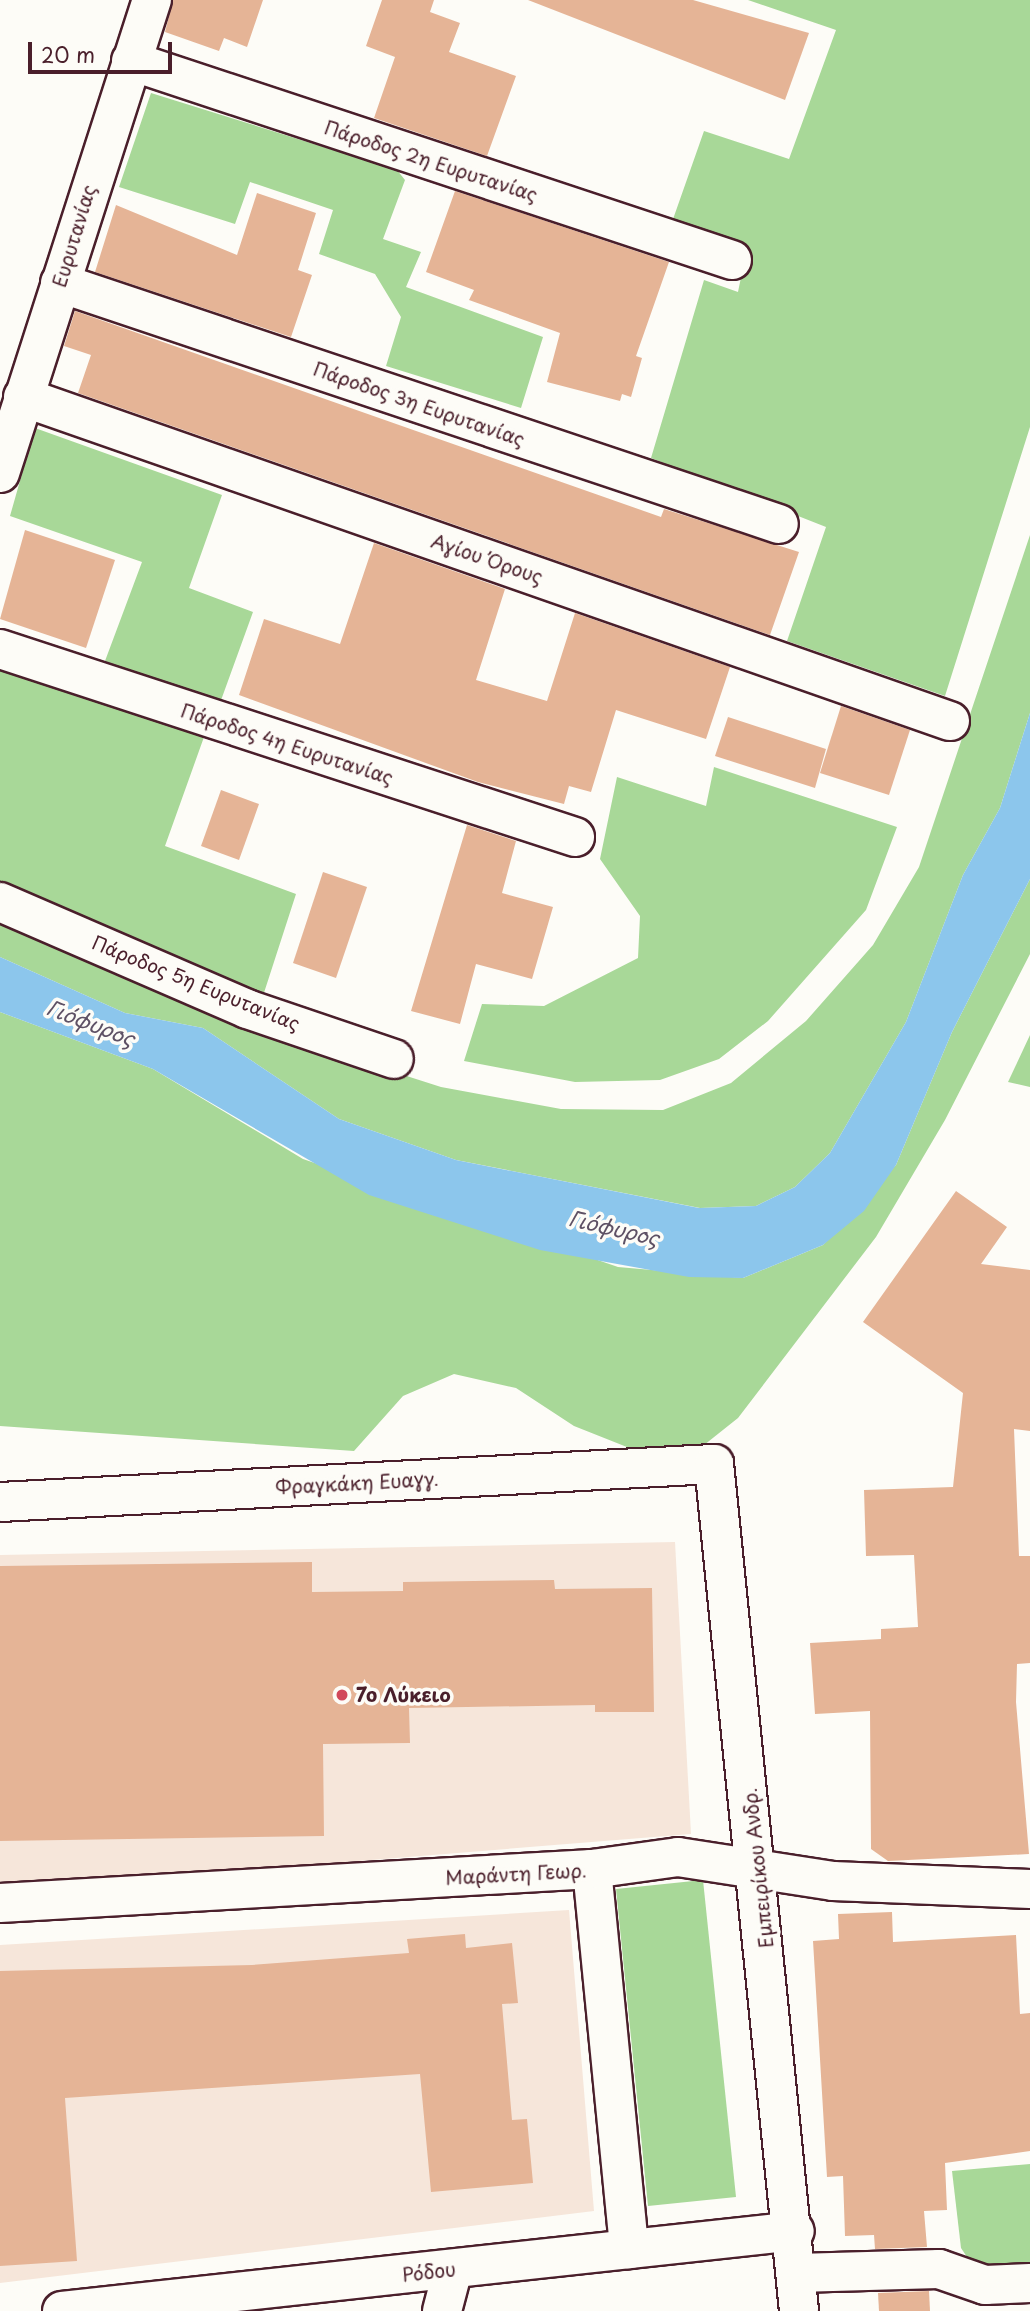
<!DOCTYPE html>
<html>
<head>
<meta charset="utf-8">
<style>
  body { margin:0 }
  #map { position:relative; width:1030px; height:2311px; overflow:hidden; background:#fdfcf7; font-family:"Playpen Sans",sans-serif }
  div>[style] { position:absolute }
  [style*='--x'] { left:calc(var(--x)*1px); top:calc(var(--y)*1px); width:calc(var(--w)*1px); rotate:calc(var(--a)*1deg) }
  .built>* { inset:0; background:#f6e6da }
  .green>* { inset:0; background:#a8d898 }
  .water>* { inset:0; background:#8cc6ec }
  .building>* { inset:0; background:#e5b496 }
  .roads { filter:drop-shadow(2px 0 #4a1f2b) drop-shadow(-2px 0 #4a1f2b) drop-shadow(0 2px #4a1f2b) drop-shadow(0 -2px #4a1f2b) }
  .minor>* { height:38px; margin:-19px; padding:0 19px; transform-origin:19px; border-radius:19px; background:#fdfcf7 }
  .dots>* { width:19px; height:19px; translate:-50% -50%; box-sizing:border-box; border:4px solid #fdfcf7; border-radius:50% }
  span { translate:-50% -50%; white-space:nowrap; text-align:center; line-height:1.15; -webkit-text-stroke:7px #fdfcf7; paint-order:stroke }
  .street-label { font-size:19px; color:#4a1f2b }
  .poi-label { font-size:19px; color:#4a1f2b; font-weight:700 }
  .left { translate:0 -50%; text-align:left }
  .water-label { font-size:21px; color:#5e5165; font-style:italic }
  .scale { position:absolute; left:28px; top:42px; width:144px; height:32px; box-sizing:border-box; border:4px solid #4a1f2b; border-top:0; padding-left:9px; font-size:21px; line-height:24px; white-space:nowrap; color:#4a1f2b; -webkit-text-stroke:5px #fdfcf7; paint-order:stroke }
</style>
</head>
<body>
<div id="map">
  <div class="built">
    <div style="clip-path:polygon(675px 1542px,691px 1834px,0 1890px,0 1555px)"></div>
    <div style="clip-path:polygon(569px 1910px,594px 2211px,0 2283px,0 1945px)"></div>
  </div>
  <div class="green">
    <div style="clip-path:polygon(748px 0,1030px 0,1030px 427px,945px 696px,787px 641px,826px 527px,651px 458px,704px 280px,738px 292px,747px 248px,672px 222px,704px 131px,789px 159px,836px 30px)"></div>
    <div style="clip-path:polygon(151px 93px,397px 170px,405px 180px,383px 239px,421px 252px,406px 287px,543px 337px,521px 408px,386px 366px,401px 317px,375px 274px,319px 254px,333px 210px,250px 182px,235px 224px,119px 187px)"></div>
    <div style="clip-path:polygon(35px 428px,222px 495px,189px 588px,253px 612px,220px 703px,105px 661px,142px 562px,10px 516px)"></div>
    <div style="clip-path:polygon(1030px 535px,1030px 713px,1000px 808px,963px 875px,906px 1022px,830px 1153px,795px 1187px,756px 1206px,700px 1208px,456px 1160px,339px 1119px,203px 1028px,125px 1013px,0 957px,0 916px,288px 1038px,441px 1087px,561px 1109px,663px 1110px,731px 1083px,806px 1021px,873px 945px,919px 867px)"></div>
    <div style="clip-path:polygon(0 665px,204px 737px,165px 846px,296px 894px,261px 1002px,0 883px)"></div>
    <div style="clip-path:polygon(714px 767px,897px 827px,866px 910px,768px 1021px,719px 1059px,660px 1080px,575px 1082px,464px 1061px,482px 1004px,544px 1006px,638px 958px,640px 916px,600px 859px,617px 777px,706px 806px)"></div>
    <div style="clip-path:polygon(1030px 879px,1030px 954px,945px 1120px,876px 1237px,738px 1418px,694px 1453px,642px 1453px,574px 1426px,516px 1388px,454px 1374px,403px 1396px,354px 1451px,0 1426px,0 1012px,153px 1069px,303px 1159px,618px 1267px,743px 1278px,823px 1245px,896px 1165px,952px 1032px)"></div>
    <div style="clip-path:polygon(1030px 1035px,1030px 1087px,1008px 1082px)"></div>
    <div style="clip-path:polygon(703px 1880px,736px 2197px,648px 2206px,616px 1889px)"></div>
    <div style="clip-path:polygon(1030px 2164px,1030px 2268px,977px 2272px,961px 2248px,952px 2171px)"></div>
  </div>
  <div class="water">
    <div style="clip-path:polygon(1030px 713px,1030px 879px,952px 1032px,896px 1165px,864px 1211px,823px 1245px,743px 1278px,689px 1277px,540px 1250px,369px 1195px,153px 1069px,0 1012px,0 957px,125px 1013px,203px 1028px,339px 1119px,456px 1160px,699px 1208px,756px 1206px,795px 1187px,830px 1153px,906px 1022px,963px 875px,1000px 808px)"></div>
  </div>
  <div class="building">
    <div style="clip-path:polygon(173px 0,263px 0,247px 47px,224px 38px,219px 51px,165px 32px)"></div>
    <div style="clip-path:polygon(382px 0,434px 0,430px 12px,460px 23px,449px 52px,516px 76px,487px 156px,374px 118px,395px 57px,366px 46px)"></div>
    <div style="clip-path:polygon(528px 0,693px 0,809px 33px,785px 100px)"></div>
    <div style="clip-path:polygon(455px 191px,669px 262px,636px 356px,642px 358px,631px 397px,622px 394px,620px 401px,547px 382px,560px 333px,469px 300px,474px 290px,426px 272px)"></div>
    <div style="clip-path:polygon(257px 193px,316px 213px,298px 270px,312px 275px,291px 337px,95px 272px,116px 205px,237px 255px)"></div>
    <div style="clip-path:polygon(75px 311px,661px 517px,664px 509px,799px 552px,770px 635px,78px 393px,91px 355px,64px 346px)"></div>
    <div style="clip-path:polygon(25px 530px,115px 560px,86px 648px,0 619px)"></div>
    <div style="clip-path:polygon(374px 543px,505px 589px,476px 680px,547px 701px,575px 613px,730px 667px,706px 739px,616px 710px,591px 792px,569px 786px,564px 804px,478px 782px,239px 695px,264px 619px,340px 644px)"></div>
    <div style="clip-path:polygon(841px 706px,910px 730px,889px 795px,820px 773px)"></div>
    <div style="clip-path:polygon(728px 717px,826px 749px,815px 788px,715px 756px)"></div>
    <div style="clip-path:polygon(221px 790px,259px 804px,239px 860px,201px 846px)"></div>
    <div style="clip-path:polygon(467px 825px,516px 841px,502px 893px,553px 907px,532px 979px,476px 964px,460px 1024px,411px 1011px)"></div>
    <div style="clip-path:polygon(323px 872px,367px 887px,336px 978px,293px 963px)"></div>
    <div style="clip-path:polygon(956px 1191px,1007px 1227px,981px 1264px,1030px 1270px,1030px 1431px,1014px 1429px,1019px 1556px,1030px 1556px,1030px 1663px,1017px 1664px,1016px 1702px,1029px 1854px,888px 1861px,871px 1849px,870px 1711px,815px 1714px,810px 1643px,881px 1639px,881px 1629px,918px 1627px,914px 1555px,866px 1556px,864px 1490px,953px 1487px,963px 1393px,863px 1322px)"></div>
    <div style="clip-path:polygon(312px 1562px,312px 1592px,403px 1591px,403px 1582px,554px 1580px,555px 1589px,652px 1588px,654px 1712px,595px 1712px,595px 1705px,409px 1708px,410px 1743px,323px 1744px,324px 1836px,0 1841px,0 1566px)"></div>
    <div style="clip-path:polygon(892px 1912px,893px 1942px,1016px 1935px,1020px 2014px,1030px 2013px,1030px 2151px,945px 2163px,947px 2210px,924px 2211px,927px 2247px,875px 2249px,874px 2235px,845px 2236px,843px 2176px,827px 2177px,813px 1941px,839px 1939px,838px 1914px)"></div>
    <div style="clip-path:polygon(465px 1934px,466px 1948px,512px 1943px,518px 2003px,502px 2004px,512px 2120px,527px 2119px,533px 2183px,431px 2192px,420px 2074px,65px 2098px,77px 2261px,0 2266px,0 1971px,252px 1965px,409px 1953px,407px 1939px)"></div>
    <div style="clip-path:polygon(929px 2291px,930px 2311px,879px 2311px,878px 2293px)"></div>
  </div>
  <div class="roads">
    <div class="minor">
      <div style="--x:131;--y:61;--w:633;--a:18.32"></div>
      <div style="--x:60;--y:283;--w:758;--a:18.53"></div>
      <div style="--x:23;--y:397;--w:982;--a:19.27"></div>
      <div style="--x:0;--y:473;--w:497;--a:-72.2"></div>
      <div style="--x:0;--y:649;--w:605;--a:18.11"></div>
      <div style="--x:0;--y:902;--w:269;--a:23.4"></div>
      <div style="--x:247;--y:1009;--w:155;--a:18.8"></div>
      <div style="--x:0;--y:1502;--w:715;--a:-3.05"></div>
      <div style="--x:714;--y:1464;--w:851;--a:84.27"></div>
      <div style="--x:592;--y:1869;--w:382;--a:84.4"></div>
      <div style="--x:0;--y:1903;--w:593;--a:-3.29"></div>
      <div style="--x:592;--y:1869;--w:87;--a:-7.9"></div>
      <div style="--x:678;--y:1857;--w:157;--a:8.8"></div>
      <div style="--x:833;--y:1881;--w:197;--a:2.3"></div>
      <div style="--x:797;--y:2273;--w:142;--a:-1.6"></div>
      <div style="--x:939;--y:2269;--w:49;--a:19.2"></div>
      <div style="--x:985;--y:2285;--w:45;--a:-2.5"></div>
      <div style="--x:62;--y:2311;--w:737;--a:-6.23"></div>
      <div style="--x:442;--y:2311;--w:43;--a:-75.3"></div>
    </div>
  </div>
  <div class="dots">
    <div style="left:342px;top:1695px;background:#d1495b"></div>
  </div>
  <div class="street-label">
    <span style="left:431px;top:161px;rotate:18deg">Πάροδος 2η Ευρυτανίας</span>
    <span style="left:74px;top:236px;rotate:-73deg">Ευρυτανίας</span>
    <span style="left:419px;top:404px;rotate:19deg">Πάροδος 3η Ευρυτανίας</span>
    <span style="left:487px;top:559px;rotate:19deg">Αγίου Όρους</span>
    <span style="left:287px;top:744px;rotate:18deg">Πάροδος 4η Ευρυτανίας</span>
    <span style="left:196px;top:983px;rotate:22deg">Πάροδος 5η Ευρυτανίας</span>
    <span style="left:357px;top:1483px;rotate:-3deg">Φραγκάκη Ευαγγ.</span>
    <span style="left:758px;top:1868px;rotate:-96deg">Εμπειρίκου Ανδρ.</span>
    <span style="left:516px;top:1874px;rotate:-3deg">Μαράντη Γεωρ.</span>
    <span style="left:429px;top:2272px;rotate:-6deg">Ρόδου</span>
  </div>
  <div class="poi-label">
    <span class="left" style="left:356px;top:1695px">7o Λύκειο</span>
  </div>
  <div class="water-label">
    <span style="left:91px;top:1022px;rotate:21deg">Γιόφυρος</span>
    <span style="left:614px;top:1227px;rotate:13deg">Γιόφυρος</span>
  </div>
  <div class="scale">20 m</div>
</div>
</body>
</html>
